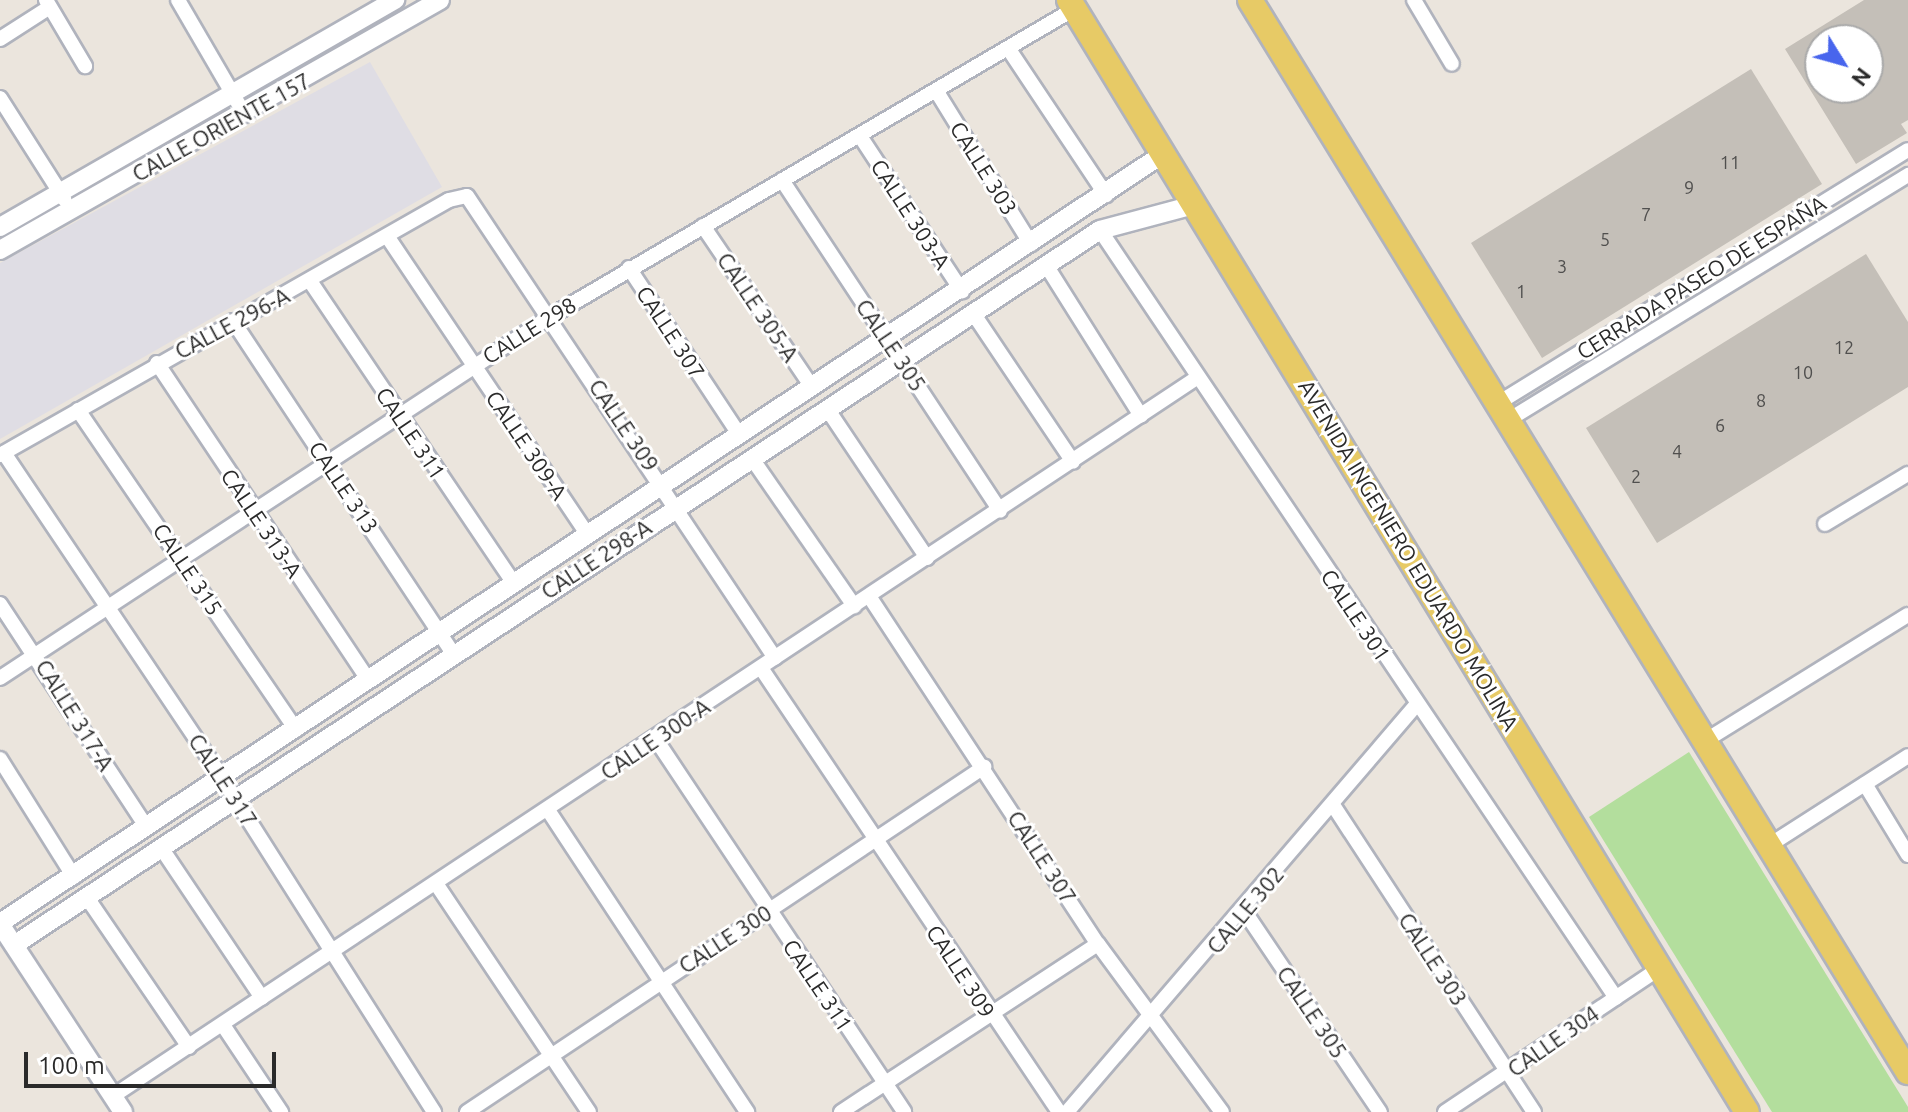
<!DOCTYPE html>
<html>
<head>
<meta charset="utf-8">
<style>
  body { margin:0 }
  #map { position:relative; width:1908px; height:1112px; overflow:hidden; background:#ebe5dd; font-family:Ubuntu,sans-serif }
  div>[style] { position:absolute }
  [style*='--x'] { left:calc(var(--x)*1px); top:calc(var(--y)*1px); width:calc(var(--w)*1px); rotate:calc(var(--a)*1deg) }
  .industrial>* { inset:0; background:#dfdde4 }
  .green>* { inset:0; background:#b3de9d }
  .building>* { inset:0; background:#c4bfb8 }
  .roads { filter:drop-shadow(2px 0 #b0b3bd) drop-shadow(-2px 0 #b0b3bd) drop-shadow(0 2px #b0b3bd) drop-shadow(0 -2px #b0b3bd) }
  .minor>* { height:14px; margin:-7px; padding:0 7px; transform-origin:7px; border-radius:7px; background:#fff }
  .tertiary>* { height:18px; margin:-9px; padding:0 9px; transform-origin:9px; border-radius:9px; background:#fff }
  .primary>* { height:24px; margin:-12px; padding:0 12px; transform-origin:12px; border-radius:12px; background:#e7ca66 }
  span { translate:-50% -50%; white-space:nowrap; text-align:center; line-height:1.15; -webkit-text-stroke:6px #fff; paint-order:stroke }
  .number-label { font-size:18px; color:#504f4e }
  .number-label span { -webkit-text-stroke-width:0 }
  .street-label { font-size:22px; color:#2a2a2a }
  .north { position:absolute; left:1804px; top:24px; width:80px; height:80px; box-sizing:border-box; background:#fff; border:2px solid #aaa; border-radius:50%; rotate:127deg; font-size:22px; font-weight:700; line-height:32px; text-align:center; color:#2a2a2a }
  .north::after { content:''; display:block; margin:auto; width:28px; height:36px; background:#4865ed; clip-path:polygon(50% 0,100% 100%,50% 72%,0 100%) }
  .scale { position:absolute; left:24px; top:1052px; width:252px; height:36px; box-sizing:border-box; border:4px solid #2a2a2a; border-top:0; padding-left:10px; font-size:24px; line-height:28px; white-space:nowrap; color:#2a2a2a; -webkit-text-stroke:6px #fff; paint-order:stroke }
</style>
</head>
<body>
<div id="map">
  <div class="industrial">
    <div style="clip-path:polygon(370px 62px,442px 187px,0 439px,0 263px)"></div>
  </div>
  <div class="green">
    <div style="clip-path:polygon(1689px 752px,1908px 1107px,1908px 1112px,1772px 1112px,1589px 817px)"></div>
  </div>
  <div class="building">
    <div style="clip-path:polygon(evenodd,1864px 0,1908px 0,1908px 120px,1901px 124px,1907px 133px,1856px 164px,1785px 49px,1864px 0,1820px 40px,1868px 40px,1868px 88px,1820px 88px,1820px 40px)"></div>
    <div style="clip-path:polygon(1751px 69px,1822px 184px,1542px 358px,1471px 243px)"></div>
    <div style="clip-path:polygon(1866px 254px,1908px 322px,1908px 387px,1657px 543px,1586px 428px)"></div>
  </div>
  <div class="roads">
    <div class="minor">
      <div style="--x:46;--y:0;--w:77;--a:59.4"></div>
      <div style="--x:178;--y:0;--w:133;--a:59.8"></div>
      <div style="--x:1414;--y:0;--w:74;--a:59.3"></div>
      <div style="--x:0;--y:39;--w:59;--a:-32.6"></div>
      <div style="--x:1008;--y:48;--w:177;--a:56.3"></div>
      <div style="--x:937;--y:92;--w:179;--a:58.3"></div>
      <div style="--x:0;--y:98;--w:120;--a:57.6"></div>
      <div style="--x:860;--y:136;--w:186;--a:56.7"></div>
      <div style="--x:782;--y:180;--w:396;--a:56.6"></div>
      <div style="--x:703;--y:226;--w:194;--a:55.9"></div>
      <div style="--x:1100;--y:230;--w:925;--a:56.1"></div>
      <div style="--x:387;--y:236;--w:360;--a:56.1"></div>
      <div style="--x:1046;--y:265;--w:178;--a:57.8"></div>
      <div style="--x:629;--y:268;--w:201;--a:56.5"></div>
      <div style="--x:310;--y:281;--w:365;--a:56"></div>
      <div style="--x:973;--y:313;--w:179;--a:56.1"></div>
      <div style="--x:233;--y:321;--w:398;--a:56.5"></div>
      <div style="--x:157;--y:363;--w:382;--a:56.3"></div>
      <div style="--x:1495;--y:405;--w:485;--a:-31.7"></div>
      <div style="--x:78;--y:410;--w:387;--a:55.7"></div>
      <div style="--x:828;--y:410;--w:178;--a:56.2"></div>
      <div style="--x:1505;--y:422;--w:473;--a:-31.5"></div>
      <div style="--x:4;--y:453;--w:391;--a:56.1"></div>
      <div style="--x:222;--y:778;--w:396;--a:57.6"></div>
      <div style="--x:0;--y:455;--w:516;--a:-29.59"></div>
      <div style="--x:449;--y:200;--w:18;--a:-13"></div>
      <div style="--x:467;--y:196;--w:555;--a:56.31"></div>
      <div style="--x:753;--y:460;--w:178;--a:55.3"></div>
      <div style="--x:1825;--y:524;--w:97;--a:-31.1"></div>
      <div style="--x:869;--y:596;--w:417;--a:56.7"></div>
      <div style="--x:1098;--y:944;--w:209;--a:53.6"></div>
      <div style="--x:0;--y:604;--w:268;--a:56.7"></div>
      <div style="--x:761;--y:668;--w:535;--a:56.13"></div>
      <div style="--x:0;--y:678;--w:659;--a:-33.3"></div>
      <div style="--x:551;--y:316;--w:606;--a:-30.41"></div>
      <div style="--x:655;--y:738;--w:449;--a:56.3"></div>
      <div style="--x:1703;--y:742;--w:241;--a:-31.8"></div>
      <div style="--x:0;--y:759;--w:139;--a:57.9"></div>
      <div style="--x:1865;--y:784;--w:83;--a:58.8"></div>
      <div style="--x:1333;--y:805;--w:367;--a:56.8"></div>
      <div style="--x:548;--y:810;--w:362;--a:56.6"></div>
      <div style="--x:1768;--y:846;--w:166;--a:-32.7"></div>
      <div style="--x:162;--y:849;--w:179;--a:56.1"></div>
      <div style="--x:437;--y:885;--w:273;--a:56.2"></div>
      <div style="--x:88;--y:899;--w:179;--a:55.7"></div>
      <div style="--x:1245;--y:912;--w:241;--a:56"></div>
      <div style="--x:223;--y:1025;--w:105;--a:56.3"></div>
      <div style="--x:113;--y:1096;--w:1298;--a:-33.53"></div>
      <div style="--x:467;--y:1112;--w:622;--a:-33.72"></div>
      <div style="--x:841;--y:1112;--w:307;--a:-33.2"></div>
      <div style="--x:1067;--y:1112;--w:538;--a:-49.38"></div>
      <div style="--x:1445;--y:1112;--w:259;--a:-33.8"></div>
    </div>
    <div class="tertiary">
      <div style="--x:0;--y:227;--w:456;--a:-29.9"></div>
      <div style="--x:0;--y:250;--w:506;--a:-29.6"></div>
      <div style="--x:0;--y:923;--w:1394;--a:-33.47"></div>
      <div style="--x:0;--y:924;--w:225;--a:56.8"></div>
      <div style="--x:14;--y:945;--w:1300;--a:-33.36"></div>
      <div style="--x:1100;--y:230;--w:97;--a:-14.9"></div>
    </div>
    <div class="primary">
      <div style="--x:1069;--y:0;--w:1302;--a:58.63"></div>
      <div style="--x:1250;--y:0;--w:1258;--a:58.46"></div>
    </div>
  </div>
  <div class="number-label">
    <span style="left:1730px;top:162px">11</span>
    <span style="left:1689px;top:187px">9</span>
    <span style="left:1646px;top:214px">7</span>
    <span style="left:1605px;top:239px">5</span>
    <span style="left:1562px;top:266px">3</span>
    <span style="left:1521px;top:291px">1</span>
    <span style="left:1844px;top:347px">12</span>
    <span style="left:1803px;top:372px">10</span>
    <span style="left:1761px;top:400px">8</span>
    <span style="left:1720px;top:425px">6</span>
    <span style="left:1677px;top:451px">4</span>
    <span style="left:1636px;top:476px">2</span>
  </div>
  <div class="street-label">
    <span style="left:221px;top:127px;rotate:-29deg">CALLE ORIENTE 157</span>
    <span style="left:984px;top:168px;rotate:58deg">CALLE 303</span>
    <span style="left:911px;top:214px;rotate:57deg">CALLE 303-A</span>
    <span style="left:1701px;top:277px;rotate:-32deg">CERRADA PASEO DE ESPAÑA</span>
    <span style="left:758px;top:307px;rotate:56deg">CALLE 305-A</span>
    <span style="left:232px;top:323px;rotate:-28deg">CALLE 296-A</span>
    <span style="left:529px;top:330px;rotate:-32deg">CALLE 298</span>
    <span style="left:671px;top:332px;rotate:57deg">CALLE 307</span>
    <span style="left:891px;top:345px;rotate:56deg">CALLE 305</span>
    <span style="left:624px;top:425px;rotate:56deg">CALLE 309</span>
    <span style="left:411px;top:433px;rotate:56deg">CALLE 311</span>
    <span style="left:527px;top:445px;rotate:56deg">CALLE 309-A</span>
    <span style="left:344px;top:487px;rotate:56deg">CALLE 313</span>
    <span style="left:262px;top:523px;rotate:56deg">CALLE 313-A</span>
    <span style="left:1409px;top:555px;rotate:59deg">AVENIDA INGENIERO EDUARDO MOLINA</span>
    <span style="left:596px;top:559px;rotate:-33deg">CALLE 298-A</span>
    <span style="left:188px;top:569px;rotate:56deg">CALLE 315</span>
    <span style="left:1356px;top:615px;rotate:56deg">CALLE 301</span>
    <span style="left:75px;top:715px;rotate:58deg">CALLE 317-A</span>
    <span style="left:655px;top:739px;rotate:-34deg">CALLE 300-A</span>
    <span style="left:223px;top:780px;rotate:57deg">CALLE 317</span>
    <span style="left:1042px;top:857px;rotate:57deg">CALLE 307</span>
    <span style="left:1245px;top:910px;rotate:-50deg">CALLE 302</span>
    <span style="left:725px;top:939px;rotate:-33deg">CALLE 300</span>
    <span style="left:1433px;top:959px;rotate:57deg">CALLE 303</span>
    <span style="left:961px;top:971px;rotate:57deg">CALLE 309</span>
    <span style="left:818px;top:985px;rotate:56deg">CALLE 311</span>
    <span style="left:1312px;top:1012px;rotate:56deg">CALLE 305</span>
    <span style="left:1553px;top:1041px;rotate:-35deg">CALLE 304</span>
  </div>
  <div class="north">N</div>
  <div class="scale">100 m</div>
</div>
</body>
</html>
